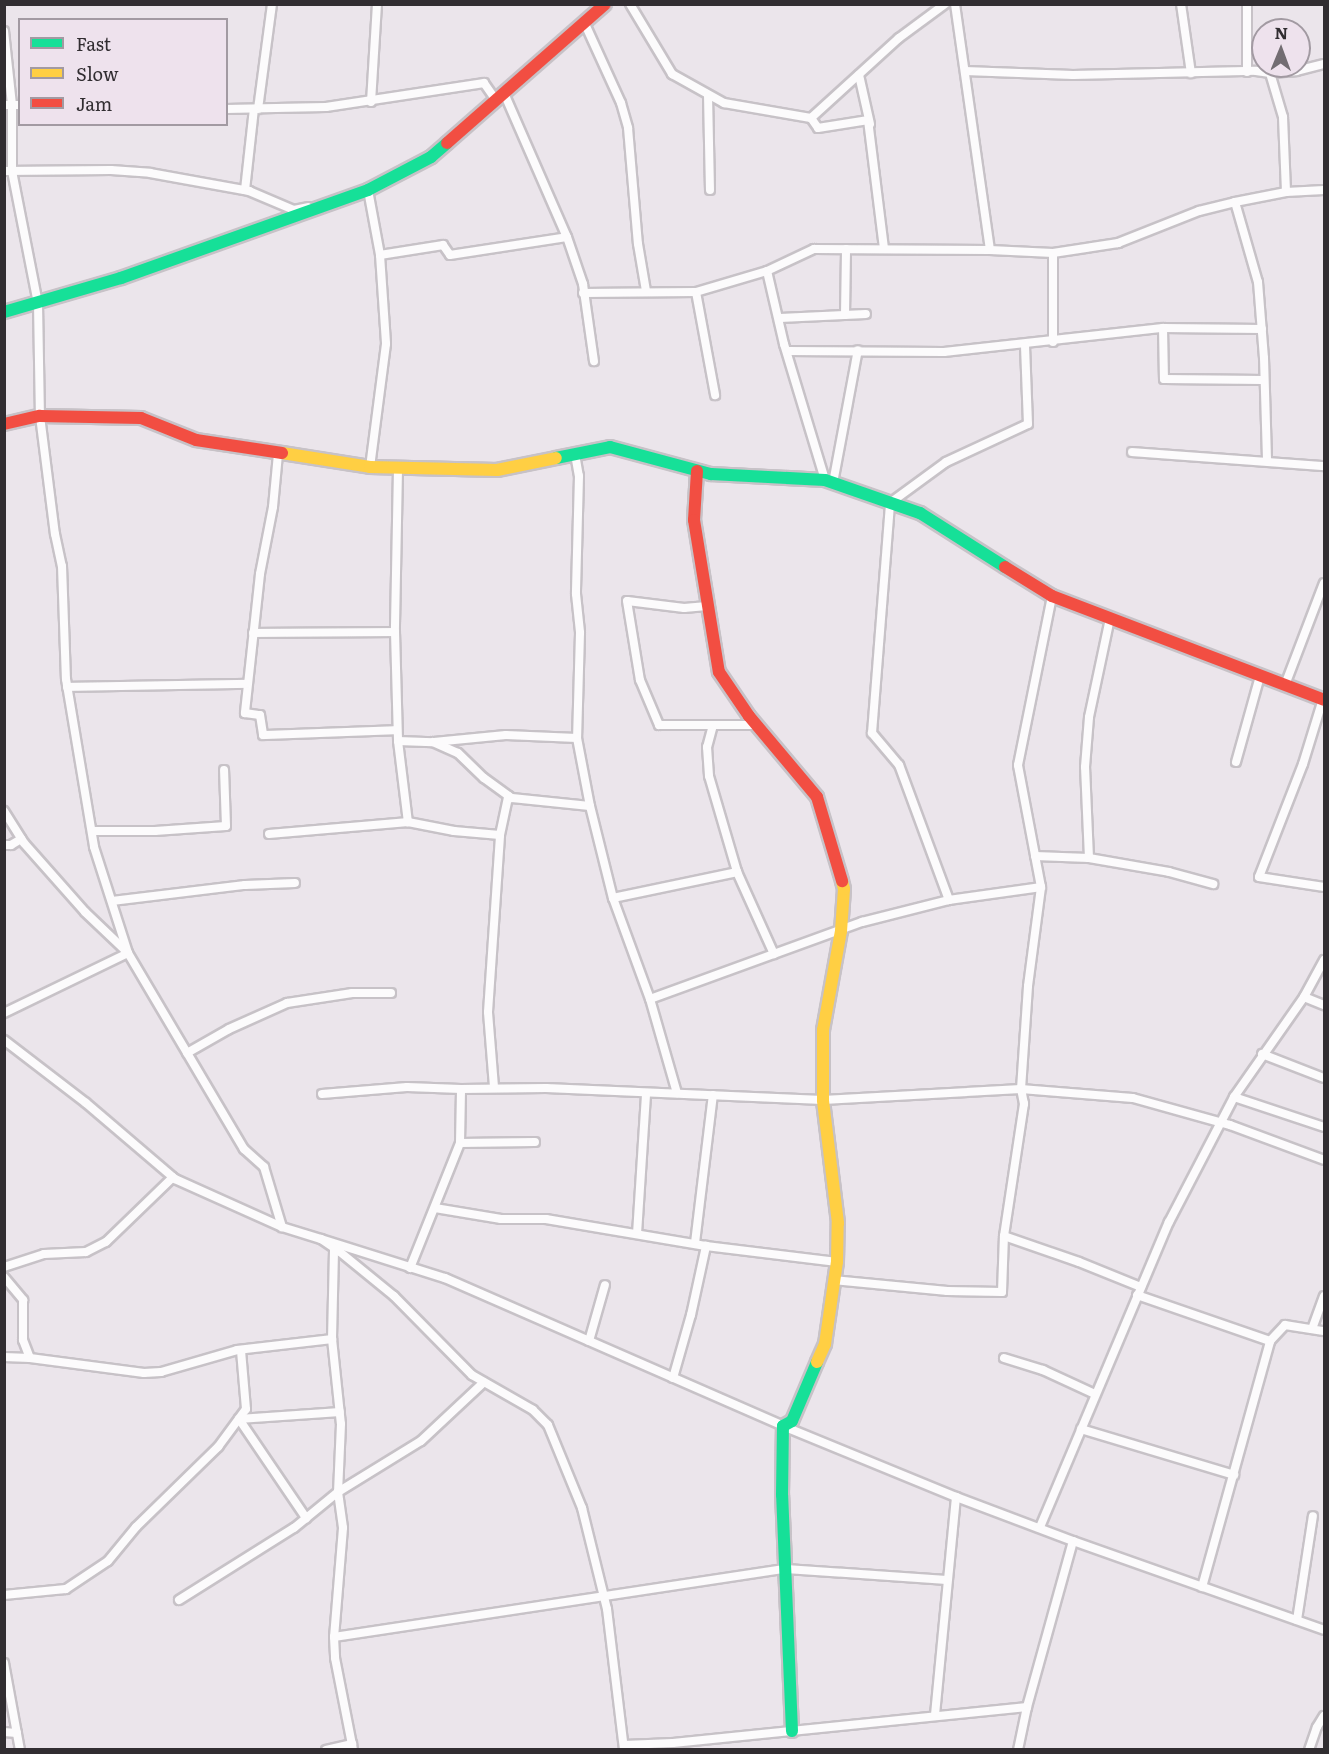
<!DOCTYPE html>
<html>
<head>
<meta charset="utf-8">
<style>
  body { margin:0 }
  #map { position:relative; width:1329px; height:1754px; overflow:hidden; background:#ebe5eb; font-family:Literata,serif }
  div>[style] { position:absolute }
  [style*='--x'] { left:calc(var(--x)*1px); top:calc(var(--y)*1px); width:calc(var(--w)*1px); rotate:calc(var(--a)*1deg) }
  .roads { filter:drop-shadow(2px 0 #c7c2c7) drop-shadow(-2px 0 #c7c2c7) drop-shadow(0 2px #c7c2c7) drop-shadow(0 -2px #c7c2c7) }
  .street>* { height:8px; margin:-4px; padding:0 4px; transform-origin:4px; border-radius:4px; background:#fcfbfc }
  .fast>* { height:12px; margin:-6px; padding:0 6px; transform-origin:6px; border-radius:6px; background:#16e098 }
  .slow>* { height:12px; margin:-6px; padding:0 6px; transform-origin:6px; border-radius:6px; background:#ffcf43 }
  .jam>* { height:12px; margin:-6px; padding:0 6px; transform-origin:6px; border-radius:6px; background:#f24e42 }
  span { translate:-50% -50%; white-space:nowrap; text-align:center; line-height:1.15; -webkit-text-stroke:4.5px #eee2ed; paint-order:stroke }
  .frame { position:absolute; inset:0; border:6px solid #312d31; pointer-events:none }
  .legend { position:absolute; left:18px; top:18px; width:210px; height:108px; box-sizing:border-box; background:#eee2ed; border:2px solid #a29aa2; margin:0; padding:8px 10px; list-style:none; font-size:18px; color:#312d31 }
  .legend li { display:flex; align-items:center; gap:12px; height:30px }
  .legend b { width:30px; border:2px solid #a29aa2 }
  .north { position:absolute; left:1251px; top:18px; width:60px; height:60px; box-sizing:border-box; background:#eee2ed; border:2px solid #a29aa2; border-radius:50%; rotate:1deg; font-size:16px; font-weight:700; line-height:24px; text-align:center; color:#312d31 }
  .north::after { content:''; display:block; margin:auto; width:21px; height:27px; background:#726d72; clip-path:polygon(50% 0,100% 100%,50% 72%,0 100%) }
</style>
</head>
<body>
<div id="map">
  <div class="roads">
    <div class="street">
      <div style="--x:630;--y:4;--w:82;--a:59"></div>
      <div style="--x:672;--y:74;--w:60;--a:29.1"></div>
      <div style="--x:724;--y:103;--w:88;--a:9.8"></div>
      <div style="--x:811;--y:118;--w:12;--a:55"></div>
      <div style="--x:818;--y:128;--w:51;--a:-9.1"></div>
      <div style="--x:868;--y:120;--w:130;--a:82.9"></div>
      <div style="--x:955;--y:4;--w:248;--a:81.9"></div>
      <div style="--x:1181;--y:4;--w:70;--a:81.8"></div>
      <div style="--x:585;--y:24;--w:87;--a:65.5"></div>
      <div style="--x:621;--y:103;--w:26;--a:74"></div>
      <div style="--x:628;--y:128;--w:116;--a:85.1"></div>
      <div style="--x:638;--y:244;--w:48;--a:80.3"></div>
      <div style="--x:4;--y:31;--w:74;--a:83.8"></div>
      <div style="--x:12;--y:105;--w:66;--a:90"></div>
      <div style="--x:12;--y:171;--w:136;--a:78.9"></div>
      <div style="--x:38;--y:304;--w:112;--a:89"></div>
      <div style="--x:40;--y:416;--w:119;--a:82.8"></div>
      <div style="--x:55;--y:534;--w:33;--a:78"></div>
      <div style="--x:62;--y:566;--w:113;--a:88"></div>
      <div style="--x:66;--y:679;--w:170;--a:80.5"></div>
      <div style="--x:94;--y:847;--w:111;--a:72.2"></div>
      <div style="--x:128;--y:953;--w:228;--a:59.4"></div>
      <div style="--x:244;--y:1149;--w:27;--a:42"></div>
      <div style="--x:264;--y:1167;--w:63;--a:73.3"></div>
      <div style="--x:965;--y:71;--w:108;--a:2.1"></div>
      <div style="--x:1073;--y:75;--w:183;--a:-1.3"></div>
      <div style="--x:1256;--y:71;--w:14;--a:8"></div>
      <div style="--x:1270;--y:73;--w:26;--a:-4"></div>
      <div style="--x:1296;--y:71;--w:29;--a:-14"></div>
      <div style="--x:1247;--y:72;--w:68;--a:-90"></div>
      <div style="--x:1270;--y:73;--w:46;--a:73.5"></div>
      <div style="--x:1283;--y:117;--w:75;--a:87.7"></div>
      <div style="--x:859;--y:75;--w:50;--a:77.3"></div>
      <div style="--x:504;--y:93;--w:157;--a:66.4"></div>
      <div style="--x:567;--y:237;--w:50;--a:71.2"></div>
      <div style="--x:583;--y:284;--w:78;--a:81.9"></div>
      <div style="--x:708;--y:95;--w:95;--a:88.8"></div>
      <div style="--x:371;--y:102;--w:98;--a:-86.5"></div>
      <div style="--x:4;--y:105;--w:16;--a:0"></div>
      <div style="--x:226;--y:109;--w:100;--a:-1.1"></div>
      <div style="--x:326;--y:107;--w:160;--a:-8.6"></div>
      <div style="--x:484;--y:83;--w:21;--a:55"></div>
      <div style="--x:258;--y:109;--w:106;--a:-82.4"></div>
      <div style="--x:811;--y:118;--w:119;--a:-42.3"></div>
      <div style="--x:899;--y:38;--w:57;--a:-36.5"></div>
      <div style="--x:4;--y:171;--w:107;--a:-0.5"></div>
      <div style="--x:111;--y:170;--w:39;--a:4"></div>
      <div style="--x:150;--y:173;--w:101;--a:10.3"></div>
      <div style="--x:249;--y:191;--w:49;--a:22.9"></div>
      <div style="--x:294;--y:210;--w:14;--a:-12"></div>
      <div style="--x:245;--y:190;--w:81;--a:-83.7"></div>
      <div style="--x:368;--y:190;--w:66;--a:79.5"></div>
      <div style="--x:380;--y:255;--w:89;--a:86.1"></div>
      <div style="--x:386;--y:344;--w:124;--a:97.4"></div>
      <div style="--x:1235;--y:202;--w:83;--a:74"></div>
      <div style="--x:1258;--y:282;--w:76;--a:85.5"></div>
      <div style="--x:1264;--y:358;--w:103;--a:88.3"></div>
      <div style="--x:380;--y:255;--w:64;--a:-9"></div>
      <div style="--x:443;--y:245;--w:12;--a:55"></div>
      <div style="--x:450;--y:255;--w:118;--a:-8.7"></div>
      <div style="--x:767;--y:271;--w:75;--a:76.9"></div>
      <div style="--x:784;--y:344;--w:142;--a:73.2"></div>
      <div style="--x:696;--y:292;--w:105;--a:79.5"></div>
      <div style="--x:583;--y:293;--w:113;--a:-0.5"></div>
      <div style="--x:696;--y:292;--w:74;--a:-16.5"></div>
      <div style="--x:767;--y:271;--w:52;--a:-25.1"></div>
      <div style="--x:814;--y:249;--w:176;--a:0.3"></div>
      <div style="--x:990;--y:250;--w:63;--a:2.7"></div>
      <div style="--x:1053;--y:253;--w:66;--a:-8.7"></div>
      <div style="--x:1118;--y:243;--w:87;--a:-21.6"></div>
      <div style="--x:1199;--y:211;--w:37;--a:-14"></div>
      <div style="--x:1235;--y:202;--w:52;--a:-11.1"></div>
      <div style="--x:1286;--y:192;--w:38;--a:-3"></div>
      <div style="--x:845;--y:315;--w:66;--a:-89.1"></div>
      <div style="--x:780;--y:318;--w:86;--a:-2.7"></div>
      <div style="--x:1163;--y:328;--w:51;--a:88.9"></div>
      <div style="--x:1164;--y:379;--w:99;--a:0.6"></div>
      <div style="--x:1053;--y:342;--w:89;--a:-90"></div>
      <div style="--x:787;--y:351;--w:157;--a:0.4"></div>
      <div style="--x:944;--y:352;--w:220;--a:-6.3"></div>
      <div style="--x:1163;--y:328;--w:99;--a:0.6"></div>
      <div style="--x:1132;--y:452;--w:193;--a:4.2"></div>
      <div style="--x:278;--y:454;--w:53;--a:95.4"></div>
      <div style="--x:273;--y:507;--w:68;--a:101"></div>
      <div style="--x:260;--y:574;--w:140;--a:96.2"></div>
      <div style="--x:245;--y:713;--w:15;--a:8"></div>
      <div style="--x:260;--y:715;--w:20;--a:81"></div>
      <div style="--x:263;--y:735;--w:134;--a:-2.1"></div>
      <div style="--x:575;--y:454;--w:22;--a:80"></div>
      <div style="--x:579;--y:476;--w:118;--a:91.5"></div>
      <div style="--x:576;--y:594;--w:39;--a:84"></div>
      <div style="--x:580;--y:633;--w:105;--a:91.6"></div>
      <div style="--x:577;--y:738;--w:69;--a:79.2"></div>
      <div style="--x:398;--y:469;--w:163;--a:91.1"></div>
      <div style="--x:395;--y:632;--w:109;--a:88.4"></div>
      <div style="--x:398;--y:741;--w:35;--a:2"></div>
      <div style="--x:433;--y:742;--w:27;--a:24"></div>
      <div style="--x:458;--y:753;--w:36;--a:44"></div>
      <div style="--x:484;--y:778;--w:34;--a:36"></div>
      <div style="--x:512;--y:798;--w:78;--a:5.9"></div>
      <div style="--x:590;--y:806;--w:95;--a:76"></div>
      <div style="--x:613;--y:898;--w:108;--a:69.9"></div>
      <div style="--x:650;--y:999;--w:98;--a:74"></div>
      <div style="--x:833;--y:483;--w:135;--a:-79.4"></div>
      <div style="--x:707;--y:606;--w:23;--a:175"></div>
      <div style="--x:684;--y:608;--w:57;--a:-173"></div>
      <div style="--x:627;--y:601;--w:80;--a:80.7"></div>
      <div style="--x:640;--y:680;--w:49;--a:67.1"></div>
      <div style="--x:659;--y:725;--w:98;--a:0"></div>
      <div style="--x:253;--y:633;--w:142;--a:-0.4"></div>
      <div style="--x:1285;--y:685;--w:109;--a:-69.1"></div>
      <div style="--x:67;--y:687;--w:180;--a:-1"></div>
      <div style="--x:1323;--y:699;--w:68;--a:107.1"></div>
      <div style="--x:1303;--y:764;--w:121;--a:111.3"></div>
      <div style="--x:1259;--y:877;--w:66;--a:8.7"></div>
      <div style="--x:713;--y:725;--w:23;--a:105"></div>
      <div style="--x:707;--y:747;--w:29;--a:86"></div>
      <div style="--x:709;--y:776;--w:100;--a:73.7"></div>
      <div style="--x:737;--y:872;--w:90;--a:65.7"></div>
      <div style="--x:398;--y:741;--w:82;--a:83"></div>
      <div style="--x:434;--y:742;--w:72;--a:-5.6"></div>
      <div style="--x:506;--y:735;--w:71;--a:2.4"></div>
      <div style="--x:1236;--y:762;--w:89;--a:-74.4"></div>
      <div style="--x:4;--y:811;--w:38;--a:58"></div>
      <div style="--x:24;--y:843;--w:92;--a:48.5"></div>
      <div style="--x:85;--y:912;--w:59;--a:43.6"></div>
      <div style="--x:128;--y:953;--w:138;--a:154.2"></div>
      <div style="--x:92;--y:831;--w:63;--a:0"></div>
      <div style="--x:155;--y:831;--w:71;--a:-4"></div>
      <div style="--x:226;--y:826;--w:56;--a:-92"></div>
      <div style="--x:269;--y:834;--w:140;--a:-4.9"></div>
      <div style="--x:408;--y:822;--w:47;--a:11.1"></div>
      <div style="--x:454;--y:831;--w:46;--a:5"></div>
      <div style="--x:4;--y:845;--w:7;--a:0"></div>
      <div style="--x:11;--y:845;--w:12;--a:-31"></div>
      <div style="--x:1035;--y:856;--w:54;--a:2.1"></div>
      <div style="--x:1089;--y:858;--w:81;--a:9.9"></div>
      <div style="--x:1169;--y:872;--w:46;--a:15.3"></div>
      <div style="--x:1089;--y:858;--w:91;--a:-92.5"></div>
      <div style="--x:1085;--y:767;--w:50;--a:-85.4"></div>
      <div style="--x:1089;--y:717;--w:101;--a:-78"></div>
      <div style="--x:613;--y:898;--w:127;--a:-11.8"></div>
      <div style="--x:949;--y:900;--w:144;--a:-110.3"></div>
      <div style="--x:899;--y:765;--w:42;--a:-130.2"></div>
      <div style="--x:872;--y:733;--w:231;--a:-85.5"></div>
      <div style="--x:890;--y:503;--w:69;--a:-36.2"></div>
      <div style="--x:946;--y:462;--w:90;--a:-24.9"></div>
      <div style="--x:1028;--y:424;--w:79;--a:-92.2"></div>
      <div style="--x:112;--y:901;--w:134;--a:-6.9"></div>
      <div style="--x:245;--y:885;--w:50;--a:-2.3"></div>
      <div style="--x:1304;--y:997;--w:22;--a:22"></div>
      <div style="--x:650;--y:999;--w:226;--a:-20"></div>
      <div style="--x:862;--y:922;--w:90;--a:-14.2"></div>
      <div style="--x:949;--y:900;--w:93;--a:-8"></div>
      <div style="--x:4;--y:1040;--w:103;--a:37.5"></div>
      <div style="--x:86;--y:1103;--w:117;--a:40.5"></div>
      <div style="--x:175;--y:1179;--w:117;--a:24.2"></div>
      <div style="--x:282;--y:1227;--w:41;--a:17.1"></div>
      <div style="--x:321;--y:1239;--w:23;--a:34"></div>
      <div style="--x:340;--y:1252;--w:70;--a:39.2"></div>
      <div style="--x:394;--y:1296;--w:111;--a:45.4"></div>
      <div style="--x:472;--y:1375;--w:70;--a:29.8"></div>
      <div style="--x:533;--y:1410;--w:21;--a:45"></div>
      <div style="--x:548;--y:1425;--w:90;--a:67.7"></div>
      <div style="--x:582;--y:1508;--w:104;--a:76.1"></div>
      <div style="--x:607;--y:1609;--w:142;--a:83.1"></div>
      <div style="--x:187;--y:1053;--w:48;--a:-29.7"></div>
      <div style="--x:229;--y:1029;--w:64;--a:-24.1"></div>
      <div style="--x:287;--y:1003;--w:66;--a:-8.7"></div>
      <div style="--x:352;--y:993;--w:39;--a:0"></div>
      <div style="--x:1262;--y:1054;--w:66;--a:21.2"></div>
      <div style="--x:494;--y:1087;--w:75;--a:-94.6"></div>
      <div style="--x:488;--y:1012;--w:177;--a:-86.1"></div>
      <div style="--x:500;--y:835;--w:40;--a:-78"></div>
      <div style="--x:322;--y:1094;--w:85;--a:-4.7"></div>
      <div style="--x:407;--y:1087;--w:54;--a:2.1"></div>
      <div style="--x:1234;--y:1097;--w:95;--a:18.4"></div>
      <div style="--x:460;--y:1143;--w:75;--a:-0.8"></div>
      <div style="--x:435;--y:1208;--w:67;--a:9.5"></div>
      <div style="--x:501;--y:1219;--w:45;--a:0"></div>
      <div style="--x:546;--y:1219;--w:162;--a:9.6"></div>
      <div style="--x:706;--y:1246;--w:132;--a:7"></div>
      <div style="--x:637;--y:1234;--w:141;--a:-86.3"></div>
      <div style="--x:1004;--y:1236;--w:79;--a:19.1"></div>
      <div style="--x:1079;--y:1262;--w:67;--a:22"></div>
      <div style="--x:321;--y:1239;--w:130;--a:17.5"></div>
      <div style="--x:445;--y:1278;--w:369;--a:23.6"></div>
      <div style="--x:783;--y:1426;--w:187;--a:22.3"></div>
      <div style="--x:956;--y:1497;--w:125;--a:20.6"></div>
      <div style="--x:1073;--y:1541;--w:266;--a:19.5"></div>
      <div style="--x:695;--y:1243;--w:149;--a:-83.1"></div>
      <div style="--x:4;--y:1267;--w:42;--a:-18"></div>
      <div style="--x:44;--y:1254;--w:42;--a:-2.7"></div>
      <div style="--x:86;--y:1252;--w:22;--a:-27"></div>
      <div style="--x:106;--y:1242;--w:93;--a:-44.1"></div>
      <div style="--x:410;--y:1268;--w:135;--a:-68.2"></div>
      <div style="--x:460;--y:1143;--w:54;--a:-88.9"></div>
      <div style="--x:461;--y:1089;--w:85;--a:-0.7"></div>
      <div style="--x:546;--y:1088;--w:277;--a:2.5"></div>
      <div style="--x:823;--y:1100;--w:198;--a:-3.2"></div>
      <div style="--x:1021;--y:1089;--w:112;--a:4.6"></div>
      <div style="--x:1133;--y:1098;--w:101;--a:15.6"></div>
      <div style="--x:1230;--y:1125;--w:100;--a:20.4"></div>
      <div style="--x:4;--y:1277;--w:30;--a:50"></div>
      <div style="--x:23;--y:1300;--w:40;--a:90"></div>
      <div style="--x:23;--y:1340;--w:19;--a:69"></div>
      <div style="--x:30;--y:1358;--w:115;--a:7.5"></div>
      <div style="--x:144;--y:1373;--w:17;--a:-3"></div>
      <div style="--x:161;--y:1372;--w:79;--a:-16.1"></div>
      <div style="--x:237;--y:1350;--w:96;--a:-6.6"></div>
      <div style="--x:332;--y:1339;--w:85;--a:84"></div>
      <div style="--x:341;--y:1424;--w:68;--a:92.5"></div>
      <div style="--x:338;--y:1492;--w:36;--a:82"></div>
      <div style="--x:343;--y:1528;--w:109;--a:94.7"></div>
      <div style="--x:334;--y:1637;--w:21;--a:87"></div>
      <div style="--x:335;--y:1658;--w:94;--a:78.9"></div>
      <div style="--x:833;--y:1280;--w:115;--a:5.5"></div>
      <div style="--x:947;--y:1291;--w:55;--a:1"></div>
      <div style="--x:1002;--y:1292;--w:56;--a:-88"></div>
      <div style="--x:1004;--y:1236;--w:134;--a:-81.4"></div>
      <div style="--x:1024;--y:1104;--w:15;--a:-101"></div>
      <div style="--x:1021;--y:1089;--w:103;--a:-86.1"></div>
      <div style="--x:1028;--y:986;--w:100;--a:-82.5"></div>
      <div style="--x:1041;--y:887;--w:124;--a:-100.7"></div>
      <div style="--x:1018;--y:765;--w:172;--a:-78.6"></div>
      <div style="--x:1137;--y:1295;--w:141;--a:19.1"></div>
      <div style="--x:1270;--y:1341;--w:22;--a:-47"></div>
      <div style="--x:1285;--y:1325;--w:39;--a:9"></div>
      <div style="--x:1312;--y:1329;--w:35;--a:-70"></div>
      <div style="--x:332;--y:1339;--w:91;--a:-88.7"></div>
      <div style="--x:589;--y:1341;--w:58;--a:-74.1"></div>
      <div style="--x:4;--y:1357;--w:26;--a:2"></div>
      <div style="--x:1004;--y:1358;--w:41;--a:17.1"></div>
      <div style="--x:1043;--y:1370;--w:57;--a:24.8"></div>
      <div style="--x:673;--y:1378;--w:66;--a:-74.1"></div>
      <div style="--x:691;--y:1315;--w:71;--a:-77.7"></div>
      <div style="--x:239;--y:1419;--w:120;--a:55.9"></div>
      <div style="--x:239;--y:1419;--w:101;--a:-4"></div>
      <div style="--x:1081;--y:1429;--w:160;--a:16.7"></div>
      <div style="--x:1040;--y:1527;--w:331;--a:-67.1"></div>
      <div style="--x:1169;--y:1222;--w:141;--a:-62.5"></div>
      <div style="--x:1234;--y:1097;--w:122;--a:-55"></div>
      <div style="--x:1304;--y:997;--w:42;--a:-61.6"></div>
      <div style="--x:1202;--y:1587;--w:255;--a:-74.5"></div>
      <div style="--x:4;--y:1595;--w:62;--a:-5.5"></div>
      <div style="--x:66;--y:1589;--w:50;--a:-33.7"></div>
      <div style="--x:108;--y:1561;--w:44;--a:-50.5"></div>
      <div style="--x:136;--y:1527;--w:115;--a:-44.3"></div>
      <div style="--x:218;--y:1447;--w:47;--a:-53.6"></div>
      <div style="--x:246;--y:1409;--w:58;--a:-94.9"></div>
      <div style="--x:179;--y:1600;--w:136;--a:-32.1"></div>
      <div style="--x:294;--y:1528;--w:57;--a:-39.3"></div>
      <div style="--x:338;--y:1492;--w:97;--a:-31.6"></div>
      <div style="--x:421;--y:1441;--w:86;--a:-43.1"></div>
      <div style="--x:1297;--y:1620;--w:105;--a:-81.3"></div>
      <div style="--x:334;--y:1637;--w:457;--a:-8.6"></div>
      <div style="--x:786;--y:1569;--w:161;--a:3.9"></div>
      <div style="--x:4;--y:1663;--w:88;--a:79.6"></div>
      <div style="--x:935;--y:1715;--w:219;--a:-84.5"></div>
      <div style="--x:4;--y:1732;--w:13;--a:4"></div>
      <div style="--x:624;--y:1745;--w:49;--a:-2.3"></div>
      <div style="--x:673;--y:1743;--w:356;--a:-5.8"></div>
      <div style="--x:326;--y:1750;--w:27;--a:-13"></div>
      <div style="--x:1018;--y:1750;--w:44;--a:-78.2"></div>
      <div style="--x:1027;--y:1707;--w:172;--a:-74.5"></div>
      <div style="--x:1309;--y:1750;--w:24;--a:-71"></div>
      <div style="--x:1317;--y:1727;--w:13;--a:-58"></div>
    </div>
    <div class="fast">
      <div style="--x:4;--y:312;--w:122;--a:-16.2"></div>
      <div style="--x:121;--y:278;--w:262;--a:-19.6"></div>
      <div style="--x:368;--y:190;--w:71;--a:-27.6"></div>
      <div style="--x:431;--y:157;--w:21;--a:-41"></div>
      <div style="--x:556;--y:458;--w:55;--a:-11.5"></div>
      <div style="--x:610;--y:447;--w:105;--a:15"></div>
      <div style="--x:711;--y:474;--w:114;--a:3"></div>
      <div style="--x:825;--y:480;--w:101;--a:19.2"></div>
      <div style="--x:920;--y:513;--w:101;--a:32.4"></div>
      <div style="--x:792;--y:1731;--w:236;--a:-92.4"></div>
      <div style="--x:782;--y:1495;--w:69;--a:-89.2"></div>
      <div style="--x:783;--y:1426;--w:10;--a:-29"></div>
      <div style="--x:792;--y:1421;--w:64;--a:-67"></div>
    </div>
    <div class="slow">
      <div style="--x:282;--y:453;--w:89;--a:9"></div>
      <div style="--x:370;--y:467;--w:127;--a:1.4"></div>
      <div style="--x:497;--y:470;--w:60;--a:-11.5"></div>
      <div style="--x:817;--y:1362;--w:20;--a:-66"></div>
      <div style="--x:825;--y:1344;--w:83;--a:-81.7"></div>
      <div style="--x:837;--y:1262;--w:39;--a:-89"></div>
      <div style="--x:838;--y:1223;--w:124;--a:-97"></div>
      <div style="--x:823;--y:1100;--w:70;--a:-90"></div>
      <div style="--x:823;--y:1030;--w:101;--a:-79.7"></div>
      <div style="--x:841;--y:931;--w:42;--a:-85.9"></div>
      <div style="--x:844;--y:889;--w:8;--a:-104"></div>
    </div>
    <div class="jam">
      <div style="--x:447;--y:143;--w:210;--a:-41.3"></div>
      <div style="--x:4;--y:424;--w:37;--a:-13"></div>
      <div style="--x:40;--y:416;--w:101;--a:1.1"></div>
      <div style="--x:141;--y:418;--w:59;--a:21.8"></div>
      <div style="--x:196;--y:440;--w:87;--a:8.6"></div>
      <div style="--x:697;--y:471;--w:49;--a:93.5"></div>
      <div style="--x:694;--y:520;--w:154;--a:80.7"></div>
      <div style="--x:719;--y:672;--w:53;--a:55.7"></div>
      <div style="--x:749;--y:716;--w:106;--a:50"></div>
      <div style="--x:817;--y:797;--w:88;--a:73.4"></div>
      <div style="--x:1005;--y:567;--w:55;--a:31.7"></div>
      <div style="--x:1052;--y:596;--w:291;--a:20.9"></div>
    </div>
  </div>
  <div class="frame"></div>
  <ul class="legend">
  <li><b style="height:8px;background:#16e098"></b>Fast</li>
  <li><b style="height:8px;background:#ffcf43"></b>Slow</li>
  <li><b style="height:8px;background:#f24e42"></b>Jam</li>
  </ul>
  <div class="north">N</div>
</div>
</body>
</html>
